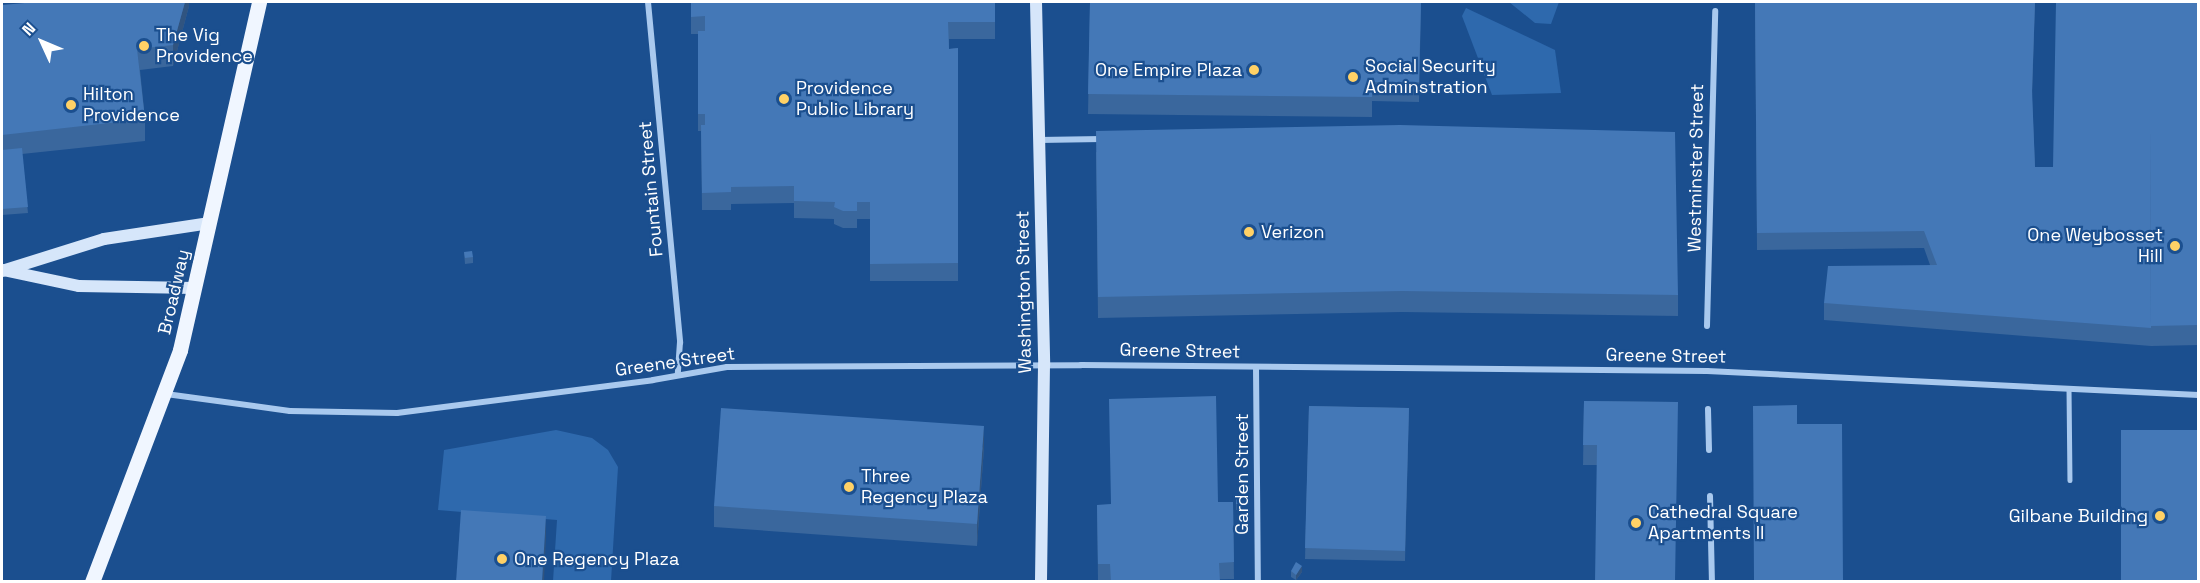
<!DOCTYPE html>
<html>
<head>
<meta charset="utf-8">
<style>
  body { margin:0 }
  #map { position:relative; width:2200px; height:583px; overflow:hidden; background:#1b4f8f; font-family:"Space Grotesk",sans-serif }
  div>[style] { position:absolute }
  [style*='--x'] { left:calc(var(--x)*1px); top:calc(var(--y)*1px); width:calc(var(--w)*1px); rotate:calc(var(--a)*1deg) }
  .green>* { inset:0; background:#2e69ad }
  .lane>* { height:4.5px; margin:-2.25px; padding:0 2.25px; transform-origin:2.25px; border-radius:2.25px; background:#a9c9ee }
  .street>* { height:6px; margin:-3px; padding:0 3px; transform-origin:3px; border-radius:3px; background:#a9c9ee }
  .secondary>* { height:12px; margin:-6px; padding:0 6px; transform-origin:6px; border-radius:6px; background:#d6e6fa }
  .primary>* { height:15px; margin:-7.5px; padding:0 7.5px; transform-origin:7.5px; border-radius:7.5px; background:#f0f6ff }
  .wall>* { inset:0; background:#3a679d }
  .shaded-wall>* { inset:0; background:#305480 }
  .building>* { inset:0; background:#4478b7 }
  .dots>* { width:16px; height:16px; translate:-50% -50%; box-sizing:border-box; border:3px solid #1b4f8f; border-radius:50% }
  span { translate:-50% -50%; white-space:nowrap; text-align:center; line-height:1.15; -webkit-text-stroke:4.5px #1b4f8f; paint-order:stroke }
  .poi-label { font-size:18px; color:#fff }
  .left { translate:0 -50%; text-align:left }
  .right { translate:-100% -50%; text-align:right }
  .street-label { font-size:18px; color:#fff }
  .frame { position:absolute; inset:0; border:3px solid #fff; pointer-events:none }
  .north { position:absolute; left:12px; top:12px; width:60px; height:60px; -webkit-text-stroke:4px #1b4f8f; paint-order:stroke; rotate:314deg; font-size:16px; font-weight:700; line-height:24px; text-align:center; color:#fff }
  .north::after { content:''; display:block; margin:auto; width:21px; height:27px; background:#fff; clip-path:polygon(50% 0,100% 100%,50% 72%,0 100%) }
</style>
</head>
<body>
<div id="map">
  <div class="green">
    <div style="clip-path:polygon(1509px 2px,1559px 2px,1551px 24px,1535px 23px)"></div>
    <div style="clip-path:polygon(1466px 8px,1555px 50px,1561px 93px,1492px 95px,1462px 16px)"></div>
    <div style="clip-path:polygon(556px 430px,592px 438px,608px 450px,618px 467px,611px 581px,553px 581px,557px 520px,438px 510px,444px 450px)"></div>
  </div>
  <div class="lane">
    <div style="--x:2069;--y:388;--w:92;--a:89.4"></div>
  </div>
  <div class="street">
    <div style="--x:648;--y:2;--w:342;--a:84.6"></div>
    <div style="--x:680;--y:342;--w:32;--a:94"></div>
    <div style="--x:1039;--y:140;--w:63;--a:-0.9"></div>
    <div style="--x:1707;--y:326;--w:315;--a:-88.5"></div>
    <div style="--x:1256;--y:367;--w:215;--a:89.5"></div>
    <div style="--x:166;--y:394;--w:125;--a:7.8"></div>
    <div style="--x:290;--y:411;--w:107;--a:1.1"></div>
    <div style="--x:397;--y:413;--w:258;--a:-7.3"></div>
    <div style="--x:653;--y:380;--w:75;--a:-10"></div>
    <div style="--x:727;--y:367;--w:354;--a:-0.3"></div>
    <div style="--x:1081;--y:365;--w:626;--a:0.55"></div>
    <div style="--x:1707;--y:371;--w:492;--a:2.8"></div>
    <div style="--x:1708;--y:409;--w:41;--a:88.6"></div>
    <div style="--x:1710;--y:496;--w:86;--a:88.7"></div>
  </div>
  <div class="secondary">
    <div style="--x:1036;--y:2;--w:363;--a:88.7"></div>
    <div style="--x:1044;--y:365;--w:217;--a:90.8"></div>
    <div style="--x:3;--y:270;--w:78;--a:11.9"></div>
    <div style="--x:79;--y:286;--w:116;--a:1"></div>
    <div style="--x:2;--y:271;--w:107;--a:-17.4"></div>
    <div style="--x:104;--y:239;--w:107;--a:-8.6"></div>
  </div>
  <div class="primary">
    <div style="--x:92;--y:582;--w:248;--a:-69.2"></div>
    <div style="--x:180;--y:350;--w:357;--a:-77.2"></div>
  </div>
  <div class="wall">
    <div style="clip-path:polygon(189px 2px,189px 6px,173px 66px,140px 70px,145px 119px,145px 141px,22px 154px,28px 213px,2px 215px,2px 5px)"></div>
    <div style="clip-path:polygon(691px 2px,995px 2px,995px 39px,949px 39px,949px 49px,958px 48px,958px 281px,870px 281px,870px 219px,857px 219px,857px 228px,843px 228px,834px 224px,834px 219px,794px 218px,794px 203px,731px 204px,731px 210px,702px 210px,701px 131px,698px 131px,698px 34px,691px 34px)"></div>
    <div style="clip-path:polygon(1090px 2px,1421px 2px,1419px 102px,1372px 101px,1372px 117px,1088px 114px)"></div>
    <div style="clip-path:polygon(1755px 2px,2035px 2px,2032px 98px,2035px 167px,2053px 167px,2199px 2px,2199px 345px,2151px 346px,1824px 320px,1824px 303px,1930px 265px,1924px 248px,1757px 250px)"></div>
    <div style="clip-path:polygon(1096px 152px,1678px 295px,1678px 316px,1402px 312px,1098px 318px)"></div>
    <div style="clip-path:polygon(464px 252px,473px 257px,473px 263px,465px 264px)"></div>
    <div style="clip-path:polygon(1584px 401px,1678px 402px,1597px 465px,1583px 465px)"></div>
    <div style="clip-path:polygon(1309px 406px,1409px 408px,1405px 561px,1305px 559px)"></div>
    <div style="clip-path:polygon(984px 447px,977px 546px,714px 527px,714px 506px)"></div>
    <div style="clip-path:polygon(1236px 496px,1241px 496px,1241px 510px,1236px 510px)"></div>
    <div style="clip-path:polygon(1233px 502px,1234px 579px,1098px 581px,1097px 505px)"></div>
    <div style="clip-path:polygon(1291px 571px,1302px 572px,1296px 580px,1291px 577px)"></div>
  </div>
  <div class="shaded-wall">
    <div style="clip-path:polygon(185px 2px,189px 2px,189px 6px,173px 66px,173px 45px)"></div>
    <div style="clip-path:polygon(984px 426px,984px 447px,977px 546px,977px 524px)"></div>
    <div style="clip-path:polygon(546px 516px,546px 537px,544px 582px,542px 582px)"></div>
    <div style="clip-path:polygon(1302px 566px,1302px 572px,1296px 580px,1296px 575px)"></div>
  </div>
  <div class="building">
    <div style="clip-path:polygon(36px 2px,185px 2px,173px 45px,137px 49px,145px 119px,2px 135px,2px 5px)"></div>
    <div style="clip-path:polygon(691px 2px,995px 2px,995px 22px,948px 22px,949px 49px,958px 48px,958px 263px,870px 264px,870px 202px,857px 202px,857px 211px,843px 211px,834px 207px,835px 202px,794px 201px,794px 186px,731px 187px,731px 192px,702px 193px,701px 125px,705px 125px,705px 114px,698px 114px,698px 31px,705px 31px,705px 16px,691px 17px)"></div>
    <div style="clip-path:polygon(1090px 2px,1421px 2px,1419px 82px,1372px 82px,1372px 97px,1088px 94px)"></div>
    <div style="clip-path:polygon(1755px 2px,2035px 2px,2032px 90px,2035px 167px,2053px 167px,2056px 2px,2199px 2px,2199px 128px,2150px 128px,2151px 328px,1824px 303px,1828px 266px,1937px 265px,1924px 231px,1757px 233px)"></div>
    <div style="clip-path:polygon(1400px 125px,1675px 132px,1678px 295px,1402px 291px,1098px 297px,1096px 131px)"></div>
    <div style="clip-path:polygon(2150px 128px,2199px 128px,2199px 325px,2151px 326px)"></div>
    <div style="clip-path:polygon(22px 148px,28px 207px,2px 209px,2px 150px)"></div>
    <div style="clip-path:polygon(472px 251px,473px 257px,465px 258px,464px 252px)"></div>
    <div style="clip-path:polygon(1216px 396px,1218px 502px,1233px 502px,1234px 562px,1219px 563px,1220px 582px,1111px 582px,1110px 564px,1098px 564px,1097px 505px,1111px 504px,1109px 399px)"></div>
    <div style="clip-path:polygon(1584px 401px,1678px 402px,1675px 582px,1595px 582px,1597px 445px,1583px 445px)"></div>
    <div style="clip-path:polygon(1797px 405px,1797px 424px,1842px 424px,1843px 582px,1754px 582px,1753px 406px)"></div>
    <div style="clip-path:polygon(1309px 406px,1409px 408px,1405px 551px,1305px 548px)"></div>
    <div style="clip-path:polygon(721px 408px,984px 426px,977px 524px,714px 506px)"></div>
    <div style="clip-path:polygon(2121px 430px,2199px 430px,2199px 582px,2121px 582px)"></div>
    <div style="clip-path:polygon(1236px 496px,1241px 496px,1241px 504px,1236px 504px)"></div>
    <div style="clip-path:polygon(461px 510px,546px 516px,542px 582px,456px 582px)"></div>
    <div style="clip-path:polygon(1296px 562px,1302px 566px,1296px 575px,1291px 571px)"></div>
  </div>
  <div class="dots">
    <div style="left:144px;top:46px;background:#ffd166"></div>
    <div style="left:1254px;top:70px;background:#ffd166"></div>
    <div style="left:1353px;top:77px;background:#ffd166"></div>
    <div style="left:784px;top:99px;background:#ffd166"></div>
    <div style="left:71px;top:105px;background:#ffd166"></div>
    <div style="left:1249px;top:232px;background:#ffd166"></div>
    <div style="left:2175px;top:246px;background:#ffd166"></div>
    <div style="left:849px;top:487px;background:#ffd166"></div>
    <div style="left:2160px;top:516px;background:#ffd166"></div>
    <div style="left:1636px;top:523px;background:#ffd166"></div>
    <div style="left:502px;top:559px;background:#ffd166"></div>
  </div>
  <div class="poi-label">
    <span class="left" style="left:156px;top:46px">The Vig<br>Providence</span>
    <span class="left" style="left:1365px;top:77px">Social Security<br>Adminstration</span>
    <span class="right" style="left:1242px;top:70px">One Empire Plaza</span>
    <span class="left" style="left:796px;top:99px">Providence<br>Public Library</span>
    <span class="left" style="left:83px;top:105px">Hilton<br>Providence</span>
    <span class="left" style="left:1261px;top:232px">Verizon</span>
    <span class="right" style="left:2163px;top:246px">One Weybosset<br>Hill</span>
    <span class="left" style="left:861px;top:487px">Three<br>Regency Plaza</span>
    <span class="left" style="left:1648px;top:523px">Cathedral Square<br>Apartments II</span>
    <span class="right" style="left:2148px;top:516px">Gilbane Building</span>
    <span class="left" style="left:514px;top:559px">One Regency Plaza</span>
  </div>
  <div class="street-label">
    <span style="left:1696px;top:168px;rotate:-89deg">Westminster Street</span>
    <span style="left:651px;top:189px;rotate:-95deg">Fountain Street</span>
    <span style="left:174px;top:292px;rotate:-77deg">Broadway</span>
    <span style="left:1024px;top:292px;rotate:-91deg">Washington Street</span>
    <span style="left:1180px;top:351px;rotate:1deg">Greene Street</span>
    <span style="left:1666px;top:356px;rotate:1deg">Greene Street</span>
    <span style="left:675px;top:362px;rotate:-8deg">Greene Street</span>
    <span style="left:1242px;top:474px;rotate:-90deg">Garden Street</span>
  </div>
  <div class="frame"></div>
  <div class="north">N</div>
</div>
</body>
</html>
